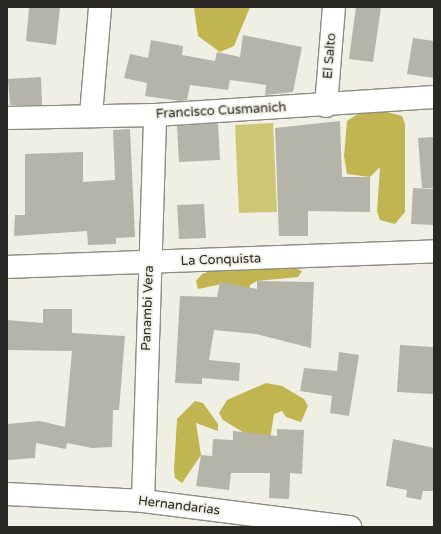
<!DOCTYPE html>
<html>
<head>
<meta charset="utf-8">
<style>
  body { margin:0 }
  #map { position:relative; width:441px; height:534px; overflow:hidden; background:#f0efe3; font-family:"Varela Round",sans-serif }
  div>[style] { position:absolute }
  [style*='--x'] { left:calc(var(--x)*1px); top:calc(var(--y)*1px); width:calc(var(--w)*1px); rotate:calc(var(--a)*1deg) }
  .green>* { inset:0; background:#cfc675 }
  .forest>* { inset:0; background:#c1b551 }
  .building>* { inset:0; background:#b5b4a9 }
  .roads { filter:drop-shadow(1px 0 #8d8c81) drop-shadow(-1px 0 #8d8c81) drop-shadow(0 1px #8d8c81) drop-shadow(0 -1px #8d8c81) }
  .minor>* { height:22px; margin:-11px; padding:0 11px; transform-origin:11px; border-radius:11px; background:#fff }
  span { translate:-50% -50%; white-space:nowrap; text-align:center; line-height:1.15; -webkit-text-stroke:3.5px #f0efe3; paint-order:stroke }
  .street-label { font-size:13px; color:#292824 }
  .frame { position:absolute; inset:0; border:8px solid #292824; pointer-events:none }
</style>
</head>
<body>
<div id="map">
  <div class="green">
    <div style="clip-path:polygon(273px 123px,277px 212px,239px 213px,235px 125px)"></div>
  </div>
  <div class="forest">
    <div style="clip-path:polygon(194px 7px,250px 7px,234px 46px,220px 52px,198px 36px)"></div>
    <div style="clip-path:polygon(369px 107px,402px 116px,405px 124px,405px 212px,395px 224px,380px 220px,377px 212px,380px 167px,370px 177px,347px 174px,344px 156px,347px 121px)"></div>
    <div style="clip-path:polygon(286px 265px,302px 271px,298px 277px,257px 281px,250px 285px,246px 303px,222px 284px,198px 289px,196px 281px,202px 274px,219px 268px)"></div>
    <div style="clip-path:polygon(266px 383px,282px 386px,304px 399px,308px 406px,301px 422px,286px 417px,282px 411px,274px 414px,270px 439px,264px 445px,223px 420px,219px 413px,227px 400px)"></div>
    <div style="clip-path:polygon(195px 401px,203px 403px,218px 424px,218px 431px,196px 423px,201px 455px,182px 483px,175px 478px,174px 470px,177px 419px)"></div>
  </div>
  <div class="building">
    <div style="clip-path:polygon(60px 7px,56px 45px,26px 41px,29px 8px)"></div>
    <div style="clip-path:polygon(356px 7px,381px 7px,373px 62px,349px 59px)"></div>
    <div style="clip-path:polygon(243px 35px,302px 47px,293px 92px,265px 95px,266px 85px,230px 80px,228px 90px,190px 85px,187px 100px,181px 101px,145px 96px,147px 83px,124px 78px,130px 54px,148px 58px,151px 40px,183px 46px,182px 55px,215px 61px,217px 52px,240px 57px)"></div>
    <div style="clip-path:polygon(413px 38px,434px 41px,434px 78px,407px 74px)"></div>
    <div style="clip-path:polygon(41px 77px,42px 105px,10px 105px,8px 79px)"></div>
    <div style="clip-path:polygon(340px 121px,342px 177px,370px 177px,370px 212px,308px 211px,308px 236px,279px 236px,275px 128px)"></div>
    <div style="clip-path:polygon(218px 123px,220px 160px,179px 162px,177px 126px)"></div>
    <div style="clip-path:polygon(130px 129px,135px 237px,116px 238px,116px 244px,88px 245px,87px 231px,14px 236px,15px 215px,25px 215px,25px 154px,83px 152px,83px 182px,115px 180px,113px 130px)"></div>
    <div style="clip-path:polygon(434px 137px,434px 188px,422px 188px,418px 138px)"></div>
    <div style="clip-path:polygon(413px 188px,434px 189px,434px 225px,411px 224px)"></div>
    <div style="clip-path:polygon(204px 204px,206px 238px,179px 239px,177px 205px)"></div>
    <div style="clip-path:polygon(257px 281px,314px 282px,311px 348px,256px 334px,214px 330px,209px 360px,240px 363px,239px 381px,202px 378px,202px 384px,175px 383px,180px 296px,217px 297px,220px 282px,257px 289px)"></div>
    <div style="clip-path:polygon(43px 309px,72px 309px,72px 333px,125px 336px,119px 410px,113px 410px,112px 447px,92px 448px,67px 443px,66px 449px,36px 443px,35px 458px,7px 460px,7px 424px,40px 421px,65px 427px,72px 351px,7px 350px,7px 320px,43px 323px)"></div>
    <div style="clip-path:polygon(400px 345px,434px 347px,434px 394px,397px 392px)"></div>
    <div style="clip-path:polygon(339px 352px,359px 355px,349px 416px,330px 413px,332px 396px,300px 391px,304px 368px,337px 371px)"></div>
    <div style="clip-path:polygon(277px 429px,304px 430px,302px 474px,290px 473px,289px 499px,269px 498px,270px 473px,231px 473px,229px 490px,196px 486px,201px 455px,212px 456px,213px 439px,233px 440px,233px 431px,277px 436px)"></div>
    <div style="clip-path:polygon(393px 439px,434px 448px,434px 491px,423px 491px,421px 500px,406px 497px,407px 490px,386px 486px)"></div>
  </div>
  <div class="roads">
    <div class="minor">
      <div style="--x:326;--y:106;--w:99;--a:-85.4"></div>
      <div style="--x:91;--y:115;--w:108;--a:-85.2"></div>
      <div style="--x:7;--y:118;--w:148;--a:-1.2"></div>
      <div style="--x:155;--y:115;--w:280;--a:-3.7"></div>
      <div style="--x:7;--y:267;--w:427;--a:-2.1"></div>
      <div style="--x:7;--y:494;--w:136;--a:2.9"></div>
      <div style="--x:143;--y:501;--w:209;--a:7.2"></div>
      <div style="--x:143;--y:501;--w:386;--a:-88.2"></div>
    </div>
  </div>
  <div class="street-label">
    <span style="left:330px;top:56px;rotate:-85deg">El Salto</span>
    <span style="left:221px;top:111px;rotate:-3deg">Francisco Cusmanich</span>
    <span style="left:221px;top:260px;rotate:-2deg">La Conquista</span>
    <span style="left:148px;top:308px;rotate:-88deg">Panambi Vera</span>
    <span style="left:179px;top:506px;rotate:7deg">Hernandarias</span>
  </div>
  <div class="frame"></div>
</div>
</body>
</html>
